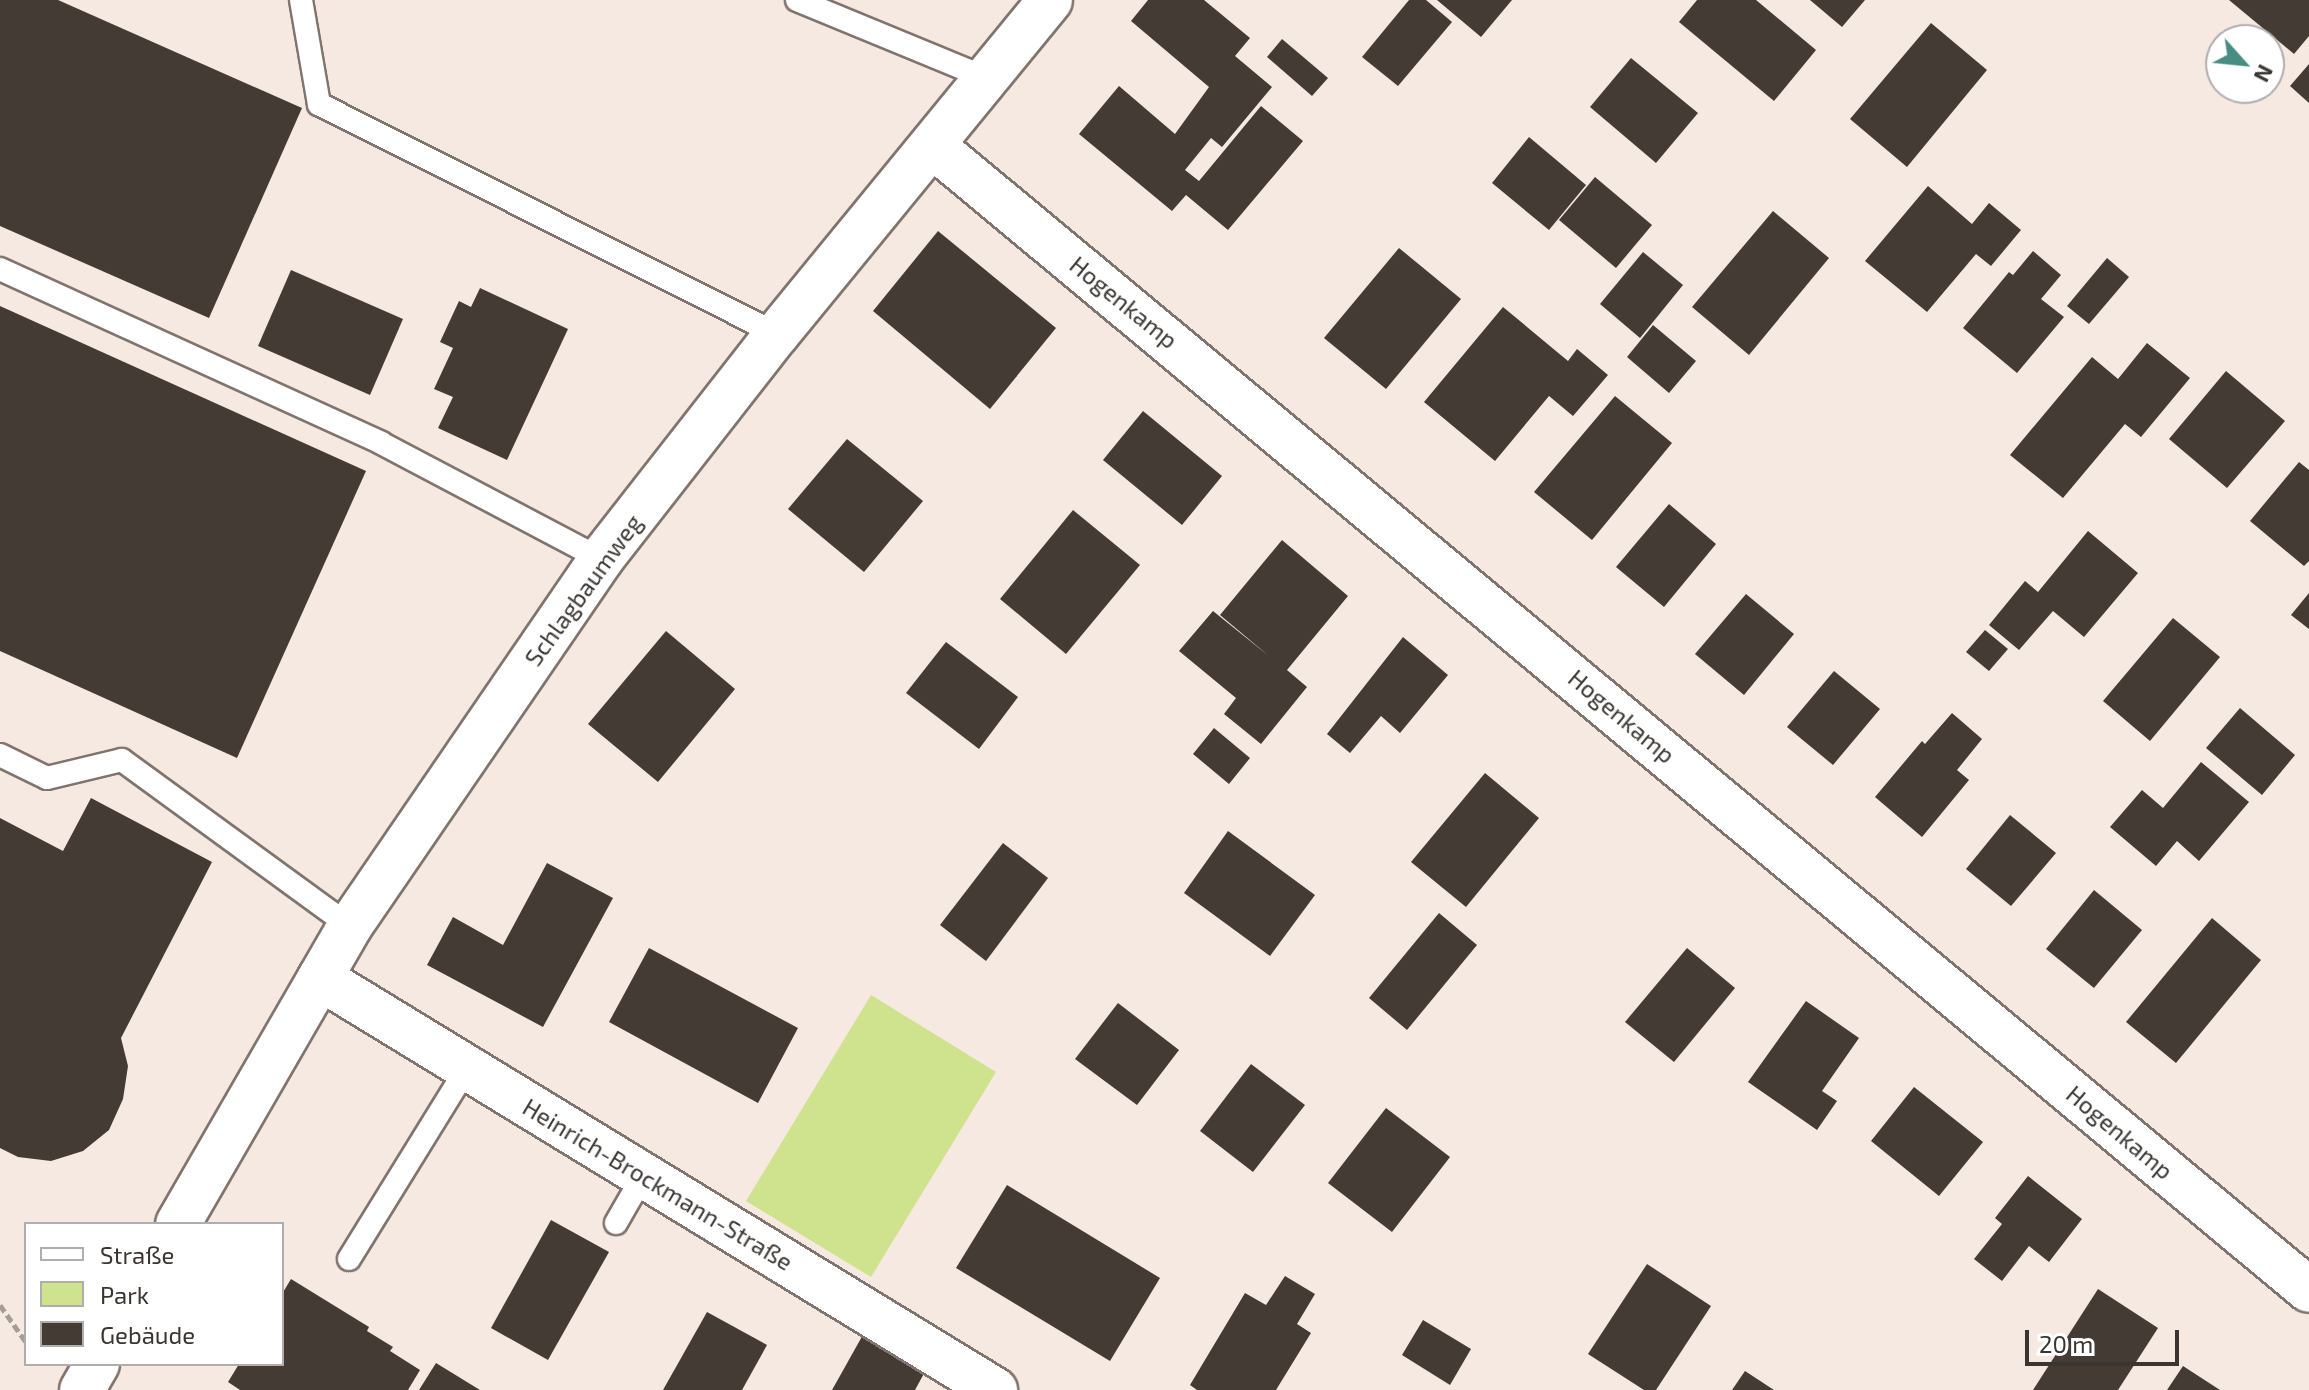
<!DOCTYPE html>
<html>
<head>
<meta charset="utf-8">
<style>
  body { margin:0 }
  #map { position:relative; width:2309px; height:1390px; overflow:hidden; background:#f6e9e2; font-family:"Exo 2",sans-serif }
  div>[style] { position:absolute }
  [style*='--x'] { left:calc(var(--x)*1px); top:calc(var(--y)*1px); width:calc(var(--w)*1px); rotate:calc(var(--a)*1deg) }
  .green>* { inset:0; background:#cfe28d }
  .building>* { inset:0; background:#453b35 }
  .path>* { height:5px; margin-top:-2.5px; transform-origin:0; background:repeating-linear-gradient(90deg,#a79d98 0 8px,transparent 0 12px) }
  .roads { filter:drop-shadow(2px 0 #80746e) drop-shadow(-2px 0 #80746e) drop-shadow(0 2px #80746e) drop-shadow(0 -2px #80746e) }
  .lane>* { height:22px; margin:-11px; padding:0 11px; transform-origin:11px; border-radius:11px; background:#fff }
  .street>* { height:44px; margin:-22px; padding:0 22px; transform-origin:22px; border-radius:22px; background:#fff }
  span { translate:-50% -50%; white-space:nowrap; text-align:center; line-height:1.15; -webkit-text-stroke:8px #fff; paint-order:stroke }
  .street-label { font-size:24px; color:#3a3532 }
  .legend { position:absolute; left:24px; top:1222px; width:260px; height:144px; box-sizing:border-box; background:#fff; border:2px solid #b0aead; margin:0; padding:10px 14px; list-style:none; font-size:24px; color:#3a3532 }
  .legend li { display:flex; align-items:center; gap:16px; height:40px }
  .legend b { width:40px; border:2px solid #b0aead }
  .north { position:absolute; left:2205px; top:24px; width:80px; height:80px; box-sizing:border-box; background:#fff; border:2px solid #b0aead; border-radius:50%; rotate:117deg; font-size:22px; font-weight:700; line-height:32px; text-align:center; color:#3a3532 }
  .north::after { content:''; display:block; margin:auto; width:28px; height:36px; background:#488d82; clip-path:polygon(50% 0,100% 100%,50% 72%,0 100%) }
  .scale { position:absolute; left:2025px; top:1330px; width:154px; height:36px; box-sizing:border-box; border:4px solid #3a3532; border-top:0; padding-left:10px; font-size:24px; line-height:28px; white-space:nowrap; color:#3a3532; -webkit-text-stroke:6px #fff; paint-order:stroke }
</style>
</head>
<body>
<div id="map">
  <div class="green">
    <div style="clip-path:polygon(871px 995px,996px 1072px,871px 1277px,746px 1201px)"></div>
  </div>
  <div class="building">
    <div style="clip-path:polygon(0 0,58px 0,302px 108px,209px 318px,0 226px)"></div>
    <div style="clip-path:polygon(1148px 0,1204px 0,1250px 38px,1235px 56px,1272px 87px,1222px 147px,1211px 138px,1185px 170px,1199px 181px,1261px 106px,1303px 141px,1228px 230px,1186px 195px,1172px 211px,1079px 134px,1119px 86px,1175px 134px,1209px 87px,1131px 21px)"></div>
    <div style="clip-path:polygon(1409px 0,1426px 0,1452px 22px,1398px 86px,1362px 57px)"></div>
    <div style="clip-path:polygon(1437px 0,1512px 0,1481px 37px)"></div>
    <div style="clip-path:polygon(1697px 0,1756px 0,1816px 50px,1774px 101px,1679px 22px)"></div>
    <div style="clip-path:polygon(1810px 0,1865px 0,1842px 27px)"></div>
    <div style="clip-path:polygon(2229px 0,2309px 0,2309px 36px,2294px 54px)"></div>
    <div style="clip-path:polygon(1931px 23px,1987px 70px,1907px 167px,1850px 119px)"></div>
    <div style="clip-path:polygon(1282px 39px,1328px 78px,1312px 96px,1267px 57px)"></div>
    <div style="clip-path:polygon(1631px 58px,1698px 113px,1656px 163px,1590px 107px)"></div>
    <div style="clip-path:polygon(2309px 64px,2309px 103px,2290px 86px)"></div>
    <div style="clip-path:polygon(1529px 137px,1586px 185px,1549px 230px,1492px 183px)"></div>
    <div style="clip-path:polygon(1595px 177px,1652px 225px,1616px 268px,1559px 220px)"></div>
    <div style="clip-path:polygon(1928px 186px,1972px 224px,1989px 203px,2021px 230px,1991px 266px,1976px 254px,1927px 312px,1865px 261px)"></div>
    <div style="clip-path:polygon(1773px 211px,1829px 258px,1749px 355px,1692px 307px)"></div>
    <div style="clip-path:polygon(938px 231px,1056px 328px,990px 409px,873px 311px)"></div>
    <div style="clip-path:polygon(1399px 248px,1461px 299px,1386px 389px,1324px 338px)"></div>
    <div style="clip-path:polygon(2033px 251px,2061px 275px,2041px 299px,2064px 317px,2017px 373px,1963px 328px,2009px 272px,2013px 275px)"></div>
    <div style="clip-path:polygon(1643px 252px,1683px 285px,1640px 338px,1600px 304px)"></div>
    <div style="clip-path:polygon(2107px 258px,2129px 277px,2089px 324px,2067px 306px)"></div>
    <div style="clip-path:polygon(291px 270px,403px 319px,370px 395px,258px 346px)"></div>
    <div style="clip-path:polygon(480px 288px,568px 329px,507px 460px,438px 428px,453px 397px,434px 389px,453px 348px,440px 342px,459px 301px,471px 307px)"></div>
    <div style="clip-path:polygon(0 306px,366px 471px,237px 758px,0 651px)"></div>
    <div style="clip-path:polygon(1503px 307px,1568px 361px,1577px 349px,1608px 375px,1573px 416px,1549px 396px,1495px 461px,1424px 402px)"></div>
    <div style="clip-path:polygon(1653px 325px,1696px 361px,1669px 393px,1627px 357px)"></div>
    <div style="clip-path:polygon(2147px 343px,2190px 378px,2141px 437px,2125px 424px,2063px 498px,2010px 455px,2092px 357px,2118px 379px)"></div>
    <div style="clip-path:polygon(2226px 371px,2285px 421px,2227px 488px,2169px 439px)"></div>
    <div style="clip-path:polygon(1615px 396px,1672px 443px,1592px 540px,1534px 492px)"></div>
    <div style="clip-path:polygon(1143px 411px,1222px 476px,1182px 525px,1103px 460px)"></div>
    <div style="clip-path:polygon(847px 439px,923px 501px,864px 572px,788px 509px)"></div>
    <div style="clip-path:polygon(2299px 462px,2309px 470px,2309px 561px,2304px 566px,2250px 521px)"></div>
    <div style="clip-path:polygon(1669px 504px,1716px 544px,1664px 607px,1616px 567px)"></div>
    <div style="clip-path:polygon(1073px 510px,1140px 565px,1066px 654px,1000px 599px)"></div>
    <div style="clip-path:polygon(2088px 531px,2138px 573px,2084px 637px,2053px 611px,2019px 650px,1989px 625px,2025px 581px,2038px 592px)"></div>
    <div style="clip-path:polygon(1282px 540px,1348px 596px,1287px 670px,1307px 687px,1261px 744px,1224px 714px,1236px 698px,1179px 651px,1213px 611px,1270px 657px,1220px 615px)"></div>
    <div style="clip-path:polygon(2309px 593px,2309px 629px,2291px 615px)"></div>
    <div style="clip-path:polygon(1746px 594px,1794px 634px,1744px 695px,1695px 654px)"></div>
    <div style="clip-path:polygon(2173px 618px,2220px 657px,2150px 741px,2103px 701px)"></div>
    <div style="clip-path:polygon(1985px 630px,2008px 649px,1989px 671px,1966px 652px)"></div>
    <div style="clip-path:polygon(666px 631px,735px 689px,658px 782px,588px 724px)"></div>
    <div style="clip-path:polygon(1403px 637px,1448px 675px,1400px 733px,1381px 716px,1350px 753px,1327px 734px)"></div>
    <div style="clip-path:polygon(946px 642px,1018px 697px,979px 749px,906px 693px)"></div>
    <div style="clip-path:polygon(1834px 671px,1880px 709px,1833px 765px,1787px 727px)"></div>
    <div style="clip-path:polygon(2240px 708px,2295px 755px,2262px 795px,2206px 748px)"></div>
    <div style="clip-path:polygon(1952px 713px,1982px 739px,1957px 770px,1969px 780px,1922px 837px,1875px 797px,1922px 741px,1925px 744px)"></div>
    <div style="clip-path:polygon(1214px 728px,1250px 758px,1229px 784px,1193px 754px)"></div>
    <div style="clip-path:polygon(2201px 762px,2249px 802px,2199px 861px,2177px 841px,2156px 866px,2110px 827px,2142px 790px,2163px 808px)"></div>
    <div style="clip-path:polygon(1485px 773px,1539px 818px,1466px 907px,1411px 862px)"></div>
    <div style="clip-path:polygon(91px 798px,212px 862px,121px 1038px,128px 1066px,123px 1099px,109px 1130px,83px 1151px,51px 1161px,18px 1157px,0 1148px,0 818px,63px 851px)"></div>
    <div style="clip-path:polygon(2010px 815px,2056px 853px,2011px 906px,1966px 869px)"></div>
    <div style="clip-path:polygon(1228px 831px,1315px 895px,1270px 956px,1184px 893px)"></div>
    <div style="clip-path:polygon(1003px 843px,1048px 878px,986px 961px,940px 925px)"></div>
    <div style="clip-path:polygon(547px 863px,613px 898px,543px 1027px,427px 965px,453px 917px,503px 945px)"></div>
    <div style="clip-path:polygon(2094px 890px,2142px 930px,2094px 988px,2046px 949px)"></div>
    <div style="clip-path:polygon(1439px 913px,1477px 945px,1407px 1030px,1369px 998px)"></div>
    <div style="clip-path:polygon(2212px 918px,2261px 960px,2176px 1063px,2126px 1022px)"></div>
    <div style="clip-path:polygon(649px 948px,798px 1028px,758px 1103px,609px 1022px)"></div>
    <div style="clip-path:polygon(1687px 948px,1735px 988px,1674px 1062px,1625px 1022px)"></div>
    <div style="clip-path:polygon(1806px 1001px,1859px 1038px,1822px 1091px,1837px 1101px,1817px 1130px,1748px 1082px)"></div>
    <div style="clip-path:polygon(1118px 1003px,1179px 1050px,1137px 1105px,1075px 1059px)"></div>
    <div style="clip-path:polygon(1251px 1064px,1305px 1105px,1253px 1172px,1200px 1131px)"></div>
    <div style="clip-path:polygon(1914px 1087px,1983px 1142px,1939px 1196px,1871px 1141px)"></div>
    <div style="clip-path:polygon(1386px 1108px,1450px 1157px,1392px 1232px,1328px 1183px)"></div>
    <div style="clip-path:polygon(2028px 1176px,2082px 1219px,2049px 1262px,2029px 1246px,2002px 1281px,1974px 1259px,2002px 1224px,1995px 1218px)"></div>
    <div style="clip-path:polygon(1007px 1185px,1160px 1278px,1110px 1361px,956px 1268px)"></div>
    <div style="clip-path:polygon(551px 1220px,609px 1252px,548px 1360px,491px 1328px)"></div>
    <div style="clip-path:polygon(1647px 1264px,1711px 1306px,1656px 1390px,1644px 1390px,1588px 1354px)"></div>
    <div style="clip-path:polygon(1285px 1276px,1315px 1294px,1297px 1324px,1311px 1333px,1276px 1390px,1197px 1390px,1190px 1385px,1245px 1293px,1266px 1305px)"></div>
    <div style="clip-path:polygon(291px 1279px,369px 1327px,367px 1331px,393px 1347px,390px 1351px,420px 1370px,408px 1390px,240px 1390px,228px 1382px,239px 1364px,282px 1364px,282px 1294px)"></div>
    <div style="clip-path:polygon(2098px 1289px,2158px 1328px,2118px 1390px,2033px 1390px)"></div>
    <div style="clip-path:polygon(707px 1312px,767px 1345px,742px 1390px,663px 1390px)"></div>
    <div style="clip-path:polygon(1423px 1320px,1471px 1349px,1450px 1385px,1402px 1355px)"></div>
    <div style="clip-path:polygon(864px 1333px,927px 1368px,915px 1390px,832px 1390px)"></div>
    <div style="clip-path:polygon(436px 1363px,480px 1390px,419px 1390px)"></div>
    <div style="clip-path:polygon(2183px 1366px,2220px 1390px,2167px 1390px)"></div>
    <div style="clip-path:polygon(1745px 1371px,1774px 1390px,1732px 1390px)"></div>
  </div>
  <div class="path">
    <div style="--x:0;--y:1305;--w:45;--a:54.9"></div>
  </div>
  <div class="roads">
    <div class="lane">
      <div style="--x:301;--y:0;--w:106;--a:80.2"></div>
      <div style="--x:319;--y:104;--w:513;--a:26.67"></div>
      <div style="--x:797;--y:0;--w:204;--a:22.4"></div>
      <div style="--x:0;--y:269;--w:419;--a:24.5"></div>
      <div style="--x:381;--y:443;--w:249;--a:27.8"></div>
      <div style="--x:0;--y:755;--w:52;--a:26.1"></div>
      <div style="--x:47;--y:778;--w:77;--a:-13.5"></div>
      <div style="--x:122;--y:760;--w:282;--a:36.1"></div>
      <div style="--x:616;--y:1223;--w:54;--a:-60.1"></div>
      <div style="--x:349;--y:1259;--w:225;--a:-58.3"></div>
    </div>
    <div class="street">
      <div style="--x:933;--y:146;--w:1789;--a:39.74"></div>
      <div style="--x:320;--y:978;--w:791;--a:31.4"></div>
      <div style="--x:178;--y:1224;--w:344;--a:-60"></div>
      <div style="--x:350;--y:926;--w:445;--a:-55.6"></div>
      <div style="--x:601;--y:559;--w:286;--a:-52"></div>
      <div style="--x:777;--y:334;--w:431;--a:-50.7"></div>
      <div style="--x:82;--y:1390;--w:30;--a:-60"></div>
    </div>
  </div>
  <div class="street-label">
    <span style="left:1124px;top:302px;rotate:39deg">Hogenkamp</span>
    <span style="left:583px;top:590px;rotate:-54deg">Schlagbaumweg</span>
    <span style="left:1622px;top:716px;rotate:40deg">Hogenkamp</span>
    <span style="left:2120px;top:1132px;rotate:40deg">Hogenkamp</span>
    <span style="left:658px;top:1184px;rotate:31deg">Heinrich-Brockmann-Straße</span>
  </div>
  <ul class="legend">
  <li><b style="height:10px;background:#fff"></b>Straße</li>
  <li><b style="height:22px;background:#cfe28d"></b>Park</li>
  <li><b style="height:22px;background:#453b35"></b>Gebäude</li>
  </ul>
  <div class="north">N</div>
  <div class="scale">20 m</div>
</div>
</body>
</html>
